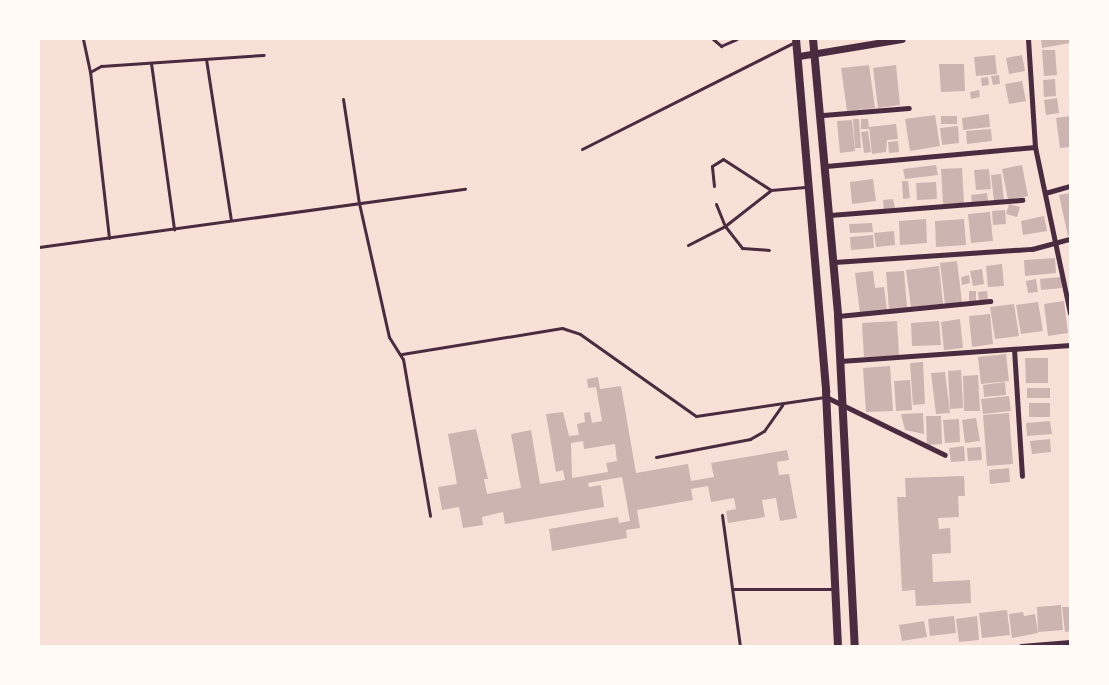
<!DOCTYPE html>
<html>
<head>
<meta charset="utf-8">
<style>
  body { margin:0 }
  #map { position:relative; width:1109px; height:685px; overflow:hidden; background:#f7e1d7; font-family:"Libre Baskerville",serif }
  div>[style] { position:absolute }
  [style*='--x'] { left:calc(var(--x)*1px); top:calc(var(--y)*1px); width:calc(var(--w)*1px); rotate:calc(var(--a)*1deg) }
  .building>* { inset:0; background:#ccb4b1 }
  .service>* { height:3px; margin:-1.5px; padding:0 1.5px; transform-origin:1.5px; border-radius:1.5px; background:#4a2c40 }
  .minor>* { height:5px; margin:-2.5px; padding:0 2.5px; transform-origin:2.5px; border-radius:2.5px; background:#4a2c40 }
  .tertiary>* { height:7px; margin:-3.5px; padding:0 3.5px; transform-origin:3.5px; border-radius:3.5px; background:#4a2c40 }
  .secondary>* { height:8px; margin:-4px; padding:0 4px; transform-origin:4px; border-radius:4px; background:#4a2c40 }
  span { translate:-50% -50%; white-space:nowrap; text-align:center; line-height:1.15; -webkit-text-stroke:6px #fffaf5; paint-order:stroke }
  .frame { position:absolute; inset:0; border:40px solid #fffaf5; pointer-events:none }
</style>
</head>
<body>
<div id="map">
  <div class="building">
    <div style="clip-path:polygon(1041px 39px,1070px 39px,1070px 43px,1042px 48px)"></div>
    <div style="clip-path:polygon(1042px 50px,1055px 50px,1057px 75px,1044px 76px)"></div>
    <div style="clip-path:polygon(995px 55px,997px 74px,976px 76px,974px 57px)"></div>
    <div style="clip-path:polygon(1022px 55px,1025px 71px,1009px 74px,1006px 58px)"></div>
    <div style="clip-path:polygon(939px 64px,964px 64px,965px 91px,941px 92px)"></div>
    <div style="clip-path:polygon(869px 65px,875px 108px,847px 111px,841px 68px)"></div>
    <div style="clip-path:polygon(896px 65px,900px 105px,878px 108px,873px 68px)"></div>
    <div style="clip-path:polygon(999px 75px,1000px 84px,993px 85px,991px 76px)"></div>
    <div style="clip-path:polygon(988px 77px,989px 85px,982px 86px,981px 78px)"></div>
    <div style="clip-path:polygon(1055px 79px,1056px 96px,1044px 97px,1043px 80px)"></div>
    <div style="clip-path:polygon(1022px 81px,1026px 101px,1009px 104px,1005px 84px)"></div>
    <div style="clip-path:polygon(979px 90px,980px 97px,971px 99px,970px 92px)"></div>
    <div style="clip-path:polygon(1057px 98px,1059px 113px,1046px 115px,1044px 100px)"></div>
    <div style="clip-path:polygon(989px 114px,990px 127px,963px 130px,962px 118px)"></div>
    <div style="clip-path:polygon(935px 115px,940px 146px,910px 151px,905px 119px)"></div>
    <div style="clip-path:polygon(941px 116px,957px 116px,957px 124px,941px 124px)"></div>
    <div style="clip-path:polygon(1070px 116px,1070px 147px,1060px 148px,1056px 118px)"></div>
    <div style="clip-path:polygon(853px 119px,859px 119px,861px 148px,855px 148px)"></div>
    <div style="clip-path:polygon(861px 119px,868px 119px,869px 129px,861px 129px)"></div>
    <div style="clip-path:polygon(852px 120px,855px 151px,840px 153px,837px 121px)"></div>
    <div style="clip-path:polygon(896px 124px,898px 139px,887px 140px,886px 152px,872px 154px,869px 127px)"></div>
    <div style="clip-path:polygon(958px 126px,959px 143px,942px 145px,940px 128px)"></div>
    <div style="clip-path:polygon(991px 129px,992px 141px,967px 144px,966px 131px)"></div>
    <div style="clip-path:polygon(868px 131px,871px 152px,864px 153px,861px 132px)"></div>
    <div style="clip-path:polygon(898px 141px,899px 152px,889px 153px,888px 142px)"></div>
    <div style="clip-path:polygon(936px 165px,938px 175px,905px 179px,903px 169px)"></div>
    <div style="clip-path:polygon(1022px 165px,1028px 196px,1008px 200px,1002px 169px)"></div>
    <div style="clip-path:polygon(962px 168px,964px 203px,943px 204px,941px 169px)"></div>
    <div style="clip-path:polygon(989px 169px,991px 189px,976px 190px,974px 170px)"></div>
    <div style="clip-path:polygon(1001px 174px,1004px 200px,994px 201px,991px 175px)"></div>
    <div style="clip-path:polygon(873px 179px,876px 201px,852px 204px,850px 182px)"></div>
    <div style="clip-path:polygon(902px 181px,908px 181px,910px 198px,903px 199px)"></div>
    <div style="clip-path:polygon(936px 182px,937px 199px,917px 200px,916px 183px)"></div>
    <div style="clip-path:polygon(987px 193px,988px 201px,972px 203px,971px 195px)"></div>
    <div style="clip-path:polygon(1070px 193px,1070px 236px,1068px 236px,1059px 195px)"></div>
    <div style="clip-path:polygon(893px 199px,895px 208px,884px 210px,883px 200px)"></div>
    <div style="clip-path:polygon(1009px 204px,1020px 207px,1017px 217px,1006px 214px)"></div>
    <div style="clip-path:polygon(1005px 210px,1006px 224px,993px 225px,992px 211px)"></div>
    <div style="clip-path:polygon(990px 212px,993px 241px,971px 243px,968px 214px)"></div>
    <div style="clip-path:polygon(1044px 216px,1047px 231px,1023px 235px,1021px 221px)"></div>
    <div style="clip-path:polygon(926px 219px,927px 243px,900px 245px,899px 221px)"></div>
    <div style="clip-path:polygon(964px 219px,966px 245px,936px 247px,935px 221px)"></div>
    <div style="clip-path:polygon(872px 223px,873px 232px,850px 233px,849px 224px)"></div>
    <div style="clip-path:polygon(894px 231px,895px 245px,876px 247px,874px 233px)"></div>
    <div style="clip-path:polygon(873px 235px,874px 248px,851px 250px,850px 237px)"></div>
    <div style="clip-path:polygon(1055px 258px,1056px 273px,1025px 276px,1024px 260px)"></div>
    <div style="clip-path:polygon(957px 261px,962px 302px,945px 304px,940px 263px)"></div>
    <div style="clip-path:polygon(1002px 264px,1004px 286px,988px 287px,986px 266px)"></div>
    <div style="clip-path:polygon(939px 266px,943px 304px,911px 307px,906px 270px)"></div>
    <div style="clip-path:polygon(982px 269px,984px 284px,973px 286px,970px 271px)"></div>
    <div style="clip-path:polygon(873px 271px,875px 288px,884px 287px,887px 310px,860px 313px,855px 273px)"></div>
    <div style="clip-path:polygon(904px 271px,907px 308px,889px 310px,886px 272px)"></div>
    <div style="clip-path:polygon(969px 275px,970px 283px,962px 285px,961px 277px)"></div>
    <div style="clip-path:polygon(1061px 277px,1062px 288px,1041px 290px,1040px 279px)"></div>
    <div style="clip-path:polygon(1036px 279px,1038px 292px,1028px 293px,1026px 281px)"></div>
    <div style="clip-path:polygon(969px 291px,976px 291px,976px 302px,969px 302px)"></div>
    <div style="clip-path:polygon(987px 291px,988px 301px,979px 302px,978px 292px)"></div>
    <div style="clip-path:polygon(1064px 301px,1068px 333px,1048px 336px,1044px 304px)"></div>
    <div style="clip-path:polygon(1038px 302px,1043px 331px,1021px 334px,1016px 305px)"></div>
    <div style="clip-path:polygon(1014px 304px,1019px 336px,995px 339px,990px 307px)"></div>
    <div style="clip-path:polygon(990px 314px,993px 344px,972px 347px,969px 316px)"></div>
    <div style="clip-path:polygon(960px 319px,963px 348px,944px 350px,941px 322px)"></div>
    <div style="clip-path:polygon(897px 321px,899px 355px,864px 357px,862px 323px)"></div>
    <div style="clip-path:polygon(939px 321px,941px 345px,912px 346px,911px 323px)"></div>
    <div style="clip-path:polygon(1006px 354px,1009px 381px,981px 384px,978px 357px)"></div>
    <div style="clip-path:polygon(1025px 358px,1048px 358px,1048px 383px,1026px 383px)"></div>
    <div style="clip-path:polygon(923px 362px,925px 404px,913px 405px,910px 363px)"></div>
    <div style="clip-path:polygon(890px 366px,893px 411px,866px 412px,863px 368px)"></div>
    <div style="clip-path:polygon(961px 370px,963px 408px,950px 409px,948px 371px)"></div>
    <div style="clip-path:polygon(945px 372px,950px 413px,936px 414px,931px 373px)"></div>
    <div style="clip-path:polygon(978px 375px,980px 411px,964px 411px,963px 376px)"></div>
    <div style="clip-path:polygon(evenodd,598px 377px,600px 389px,621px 386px,636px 473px,688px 464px,691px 481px,714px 477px,711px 463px,787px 450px,789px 460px,777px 462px,779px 475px,789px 474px,797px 518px,780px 521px,776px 498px,762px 500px,765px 517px,728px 523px,726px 511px,736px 509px,734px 498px,711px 502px,708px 486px,691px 489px,693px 500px,637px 510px,640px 528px,626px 530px,627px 538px,552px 551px,549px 529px,618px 517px,619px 523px,630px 521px,622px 477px,588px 483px,589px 487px,601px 485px,604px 507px,505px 524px,503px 512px,482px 517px,483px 525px,463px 528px,459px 507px,442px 510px,438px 487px,457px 484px,448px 434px,476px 429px,488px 479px,484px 479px,487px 494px,521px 488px,511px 434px,531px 430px,540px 484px,565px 480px,563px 470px,556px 472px,546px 414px,563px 412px,569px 436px,579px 435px,577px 424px,585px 422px,584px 413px,590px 412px,592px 423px,602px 421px,596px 387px,588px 388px,587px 379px,598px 377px,583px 441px,584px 449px,615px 444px,617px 461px,606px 463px,608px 472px,572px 478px,571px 443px,583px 441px)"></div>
    <div style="clip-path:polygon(910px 380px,912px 410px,896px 411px,894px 381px)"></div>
    <div style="clip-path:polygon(1005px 382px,1006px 395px,984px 397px,983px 385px)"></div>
    <div style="clip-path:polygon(1027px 388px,1050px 388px,1050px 398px,1027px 398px)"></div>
    <div style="clip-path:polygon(1009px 396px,1011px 411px,983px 414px,981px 399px)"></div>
    <div style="clip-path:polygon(1029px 403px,1050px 403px,1050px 417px,1029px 417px)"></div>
    <div style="clip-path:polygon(923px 413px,924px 434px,905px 430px,901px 414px)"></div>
    <div style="clip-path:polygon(1009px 413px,1013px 464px,987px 466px,983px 415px)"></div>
    <div style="clip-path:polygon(926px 416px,941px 416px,942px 444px,927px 445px)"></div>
    <div style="clip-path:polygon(976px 418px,980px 441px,965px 443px,962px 420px)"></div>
    <div style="clip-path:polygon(959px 419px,960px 442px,945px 443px,943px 420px)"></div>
    <div style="clip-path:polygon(1050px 421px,1052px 434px,1027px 436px,1026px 423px)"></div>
    <div style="clip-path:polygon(1050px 439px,1051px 452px,1032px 454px,1030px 441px)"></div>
    <div style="clip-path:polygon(964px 446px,965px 461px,951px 462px,949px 448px)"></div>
    <div style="clip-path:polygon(981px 447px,982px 460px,968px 461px,967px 448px)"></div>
    <div style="clip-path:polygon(1009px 468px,1010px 482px,990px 484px,989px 470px)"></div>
    <div style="clip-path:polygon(964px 476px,965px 496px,958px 496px,959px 517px,938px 518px,939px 529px,950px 528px,951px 553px,932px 554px,933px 582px,970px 580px,971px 603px,916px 606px,915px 590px,902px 591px,897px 497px,906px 497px,905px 478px)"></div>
    <div style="clip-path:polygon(1061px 605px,1063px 630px,1038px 632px,1037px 607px)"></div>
    <div style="clip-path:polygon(1062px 607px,1070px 607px,1070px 631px,1065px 632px)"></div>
    <div style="clip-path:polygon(1007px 610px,1010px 635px,982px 638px,979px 613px)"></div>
    <div style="clip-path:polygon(1023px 612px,1024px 616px,1035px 614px,1038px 633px,1012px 638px,1009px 614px)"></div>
    <div style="clip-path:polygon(954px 616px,956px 633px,930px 636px,928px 619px)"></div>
    <div style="clip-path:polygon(977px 616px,979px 640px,959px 642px,956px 619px)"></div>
    <div style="clip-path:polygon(924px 621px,927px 637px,902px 641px,899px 625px)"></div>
  </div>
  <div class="service">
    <div style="--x:83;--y:39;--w:34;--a:78"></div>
    <div style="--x:713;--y:39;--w:11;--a:41"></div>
    <div style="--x:721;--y:46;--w:17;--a:-24"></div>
    <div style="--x:206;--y:59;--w:163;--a:81.2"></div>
    <div style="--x:151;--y:63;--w:168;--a:82.1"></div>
    <div style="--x:343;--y:99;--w:105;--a:81.3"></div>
    <div style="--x:359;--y:203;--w:137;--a:77.4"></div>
    <div style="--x:389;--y:337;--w:26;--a:58"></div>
    <div style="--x:403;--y:359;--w:159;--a:80.2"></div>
    <div style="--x:582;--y:149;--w:238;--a:-26.7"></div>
    <div style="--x:714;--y:186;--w:20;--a:-96"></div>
    <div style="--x:712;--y:166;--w:13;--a:-32"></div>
    <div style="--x:723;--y:159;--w:57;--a:32.9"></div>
    <div style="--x:771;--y:190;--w:37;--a:-5"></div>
    <div style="--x:716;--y:204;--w:24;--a:68"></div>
    <div style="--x:725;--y:226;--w:28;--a:52"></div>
    <div style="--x:742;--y:248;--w:27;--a:4"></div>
    <div style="--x:109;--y:238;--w:167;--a:-96.5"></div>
    <div style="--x:90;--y:72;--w:13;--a:-29"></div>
    <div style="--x:101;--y:66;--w:163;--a:-3.9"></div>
    <div style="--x:688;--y:245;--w:42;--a:-27.2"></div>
    <div style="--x:725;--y:226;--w:58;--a:-38"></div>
    <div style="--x:39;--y:247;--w:430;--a:-7.8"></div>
    <div style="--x:402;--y:354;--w:162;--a:-9.2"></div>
    <div style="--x:562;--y:328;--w:19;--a:18"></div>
    <div style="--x:580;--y:334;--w:142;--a:35.3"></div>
    <div style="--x:696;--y:416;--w:130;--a:-8.4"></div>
    <div style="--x:656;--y:457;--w:96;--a:-10.8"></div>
    <div style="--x:750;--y:439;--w:16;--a:-30"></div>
    <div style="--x:764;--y:431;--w:32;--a:-55"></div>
    <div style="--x:722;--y:515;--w:132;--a:82.2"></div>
    <div style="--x:733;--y:589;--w:100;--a:0"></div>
  </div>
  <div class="minor">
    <div style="--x:1028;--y:39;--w:108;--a:86.3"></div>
    <div style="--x:1035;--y:147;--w:170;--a:78.1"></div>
    <div style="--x:823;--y:115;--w:86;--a:-4.7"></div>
    <div style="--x:826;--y:166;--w:210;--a:-5.2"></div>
    <div style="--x:1045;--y:193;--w:26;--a:-16"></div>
    <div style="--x:830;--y:215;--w:193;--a:-4.5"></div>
    <div style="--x:834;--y:262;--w:198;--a:-3.8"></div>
    <div style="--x:1032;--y:249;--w:39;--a:-15"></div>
    <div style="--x:838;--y:316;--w:153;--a:-5.6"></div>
    <div style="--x:1014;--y:349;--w:127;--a:86.4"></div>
    <div style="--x:840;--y:361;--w:231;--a:-4"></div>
    <div style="--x:826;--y:397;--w:132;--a:26"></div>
    <div style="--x:1021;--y:646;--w:49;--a:-4.7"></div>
  </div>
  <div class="tertiary">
    <div style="--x:799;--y:56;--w:104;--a:-9.4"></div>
  </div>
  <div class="secondary">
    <div style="--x:796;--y:39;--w:354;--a:85.1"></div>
    <div style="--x:826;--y:392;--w:254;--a:87.3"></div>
    <div style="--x:813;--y:39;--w:278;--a:84.8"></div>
    <div style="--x:838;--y:316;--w:330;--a:87.1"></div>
  </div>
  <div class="frame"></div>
</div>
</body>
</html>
